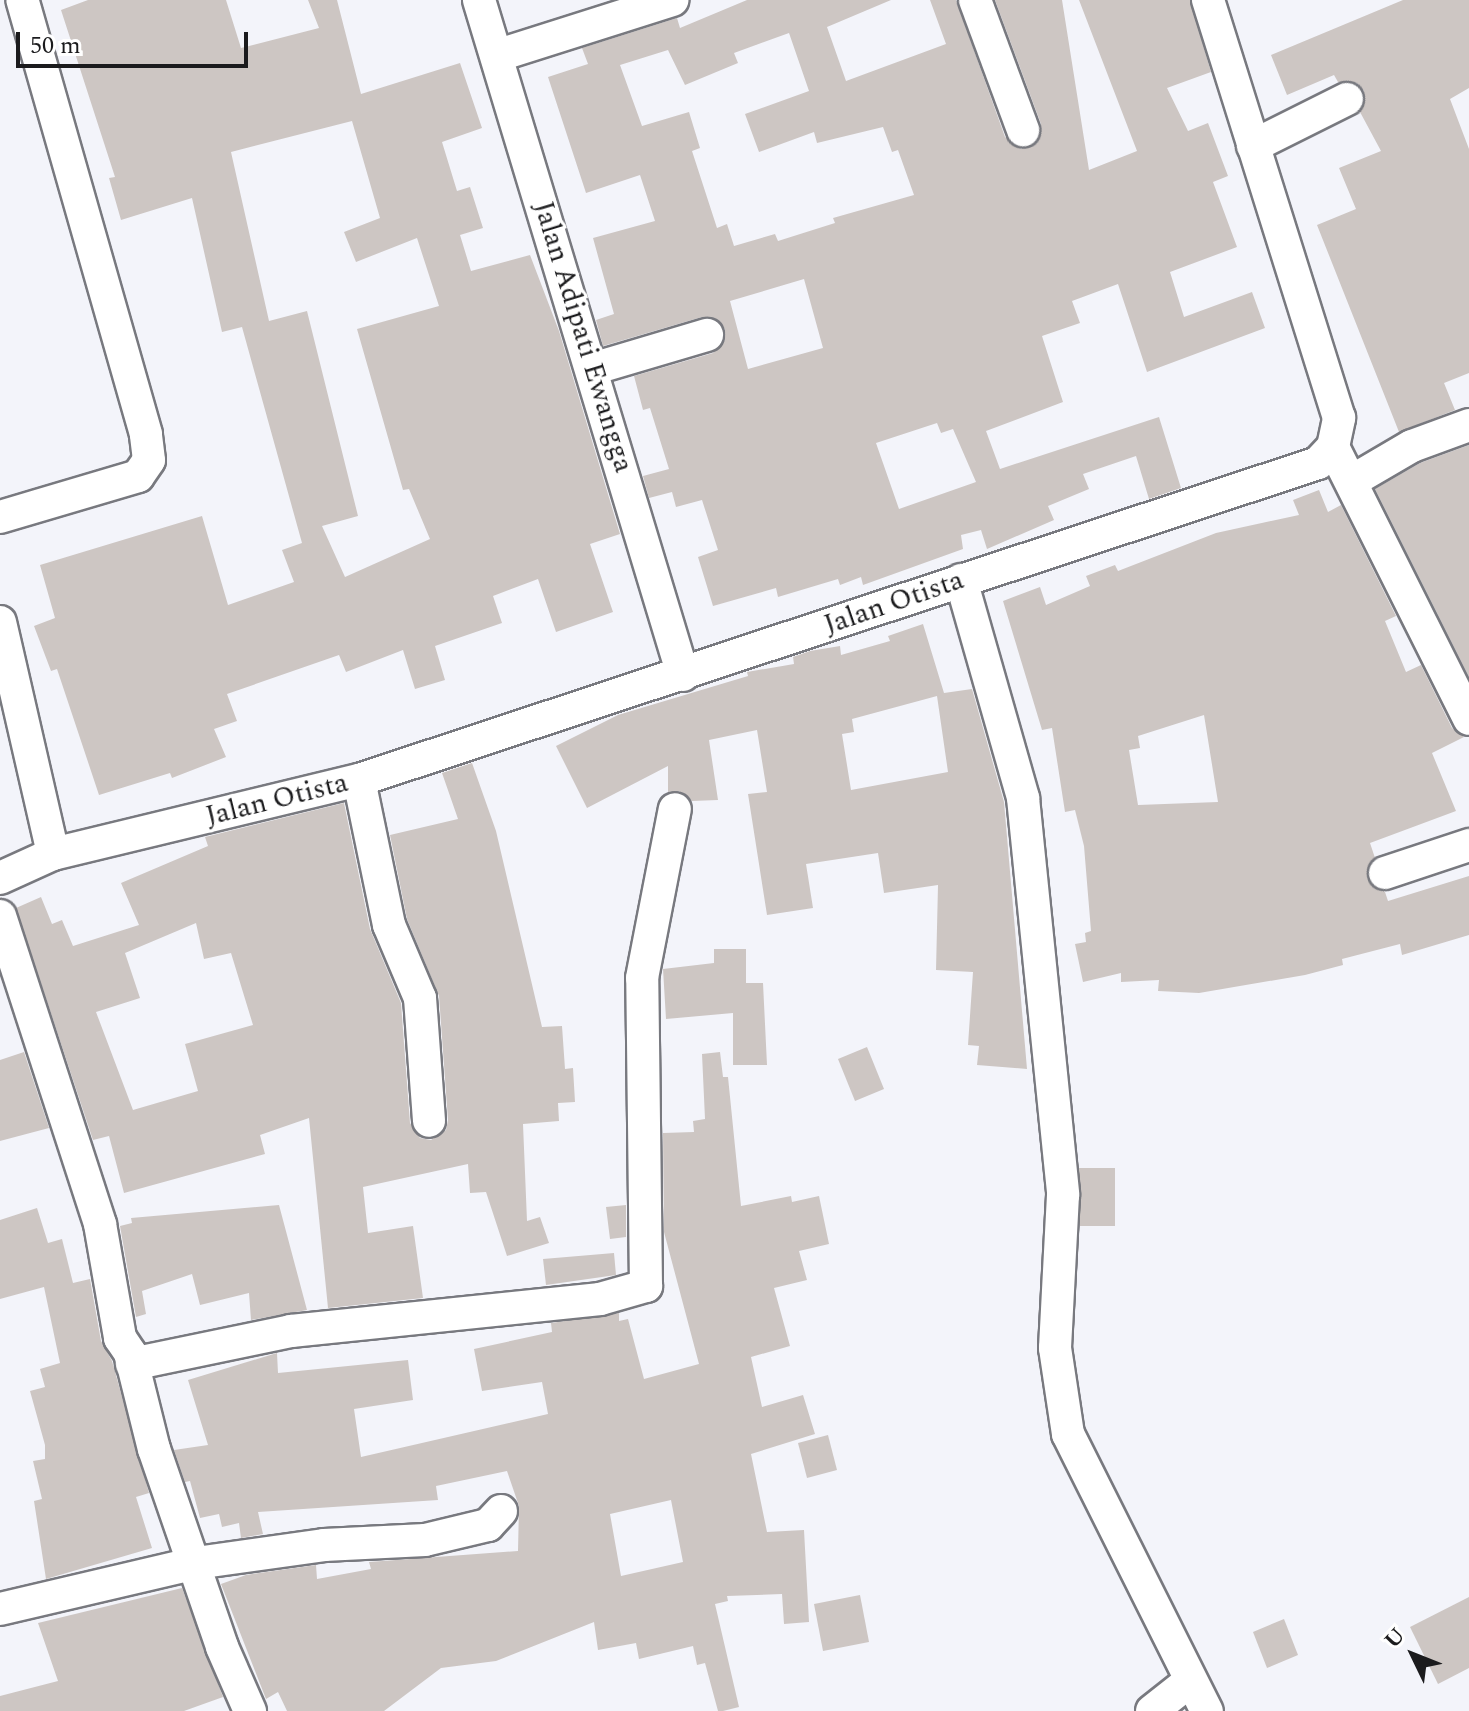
<!DOCTYPE html>
<html>
<head>
<meta charset="utf-8">
<style>
  body { margin:0 }
  #map { position:relative; width:1469px; height:1711px; overflow:hidden; background:#f3f4fa; font-family:Spectral,serif }
  div>[style] { position:absolute }
  [style*='--x'] { left:calc(var(--x)*1px); top:calc(var(--y)*1px); width:calc(var(--w)*1px); rotate:calc(var(--a)*1deg) }
  .building>* { inset:0; background:#cdc6c3 }
  .roads { filter:drop-shadow(2px 0 #78797f) drop-shadow(-2px 0 #78797f) drop-shadow(0 2px #78797f) drop-shadow(0 -2px #78797f) }
  .minor>* { height:32px; margin:-16px; padding:0 16px; transform-origin:16px; border-radius:16px; background:#fff }
  span { translate:-50% -50%; white-space:nowrap; text-align:center; line-height:1.15; -webkit-text-stroke:6px #fff; paint-order:stroke }
  .street-label { font-size:28px; color:#1b1b1d }
  .north { position:absolute; left:1373px; top:1615px; width:80px; height:80px; -webkit-text-stroke:6px #fff; paint-order:stroke; rotate:313deg; font-size:22px; font-weight:700; line-height:32px; text-align:center; color:#1b1b1d }
  .north::after { content:''; display:block; margin:auto; width:28px; height:36px; background:#1b1b1d; clip-path:polygon(50% 0,100% 100%,50% 72%,0 100%) }
  .scale { position:absolute; left:16px; top:32px; width:232px; height:36px; box-sizing:border-box; border:4px solid #1b1b1d; border-top:0; padding-left:10px; font-size:24px; line-height:28px; white-space:nowrap; color:#1b1b1d; -webkit-text-stroke:6px #fff; paint-order:stroke }
</style>
</head>
<body>
<div id="map">
  <div class="building">
    <div style="clip-path:polygon(evenodd,88px 0,226px 0,241px 48px,319px 28px,308px 0,337px 0,361px 94px,460px 63px,482px 128px,442px 142px,457px 191px,470px 187px,483px 228px,460px 235px,471px 271px,530px 255px,559px 331px,620px 534px,590px 544px,613px 612px,556px 632px,538px 579px,493px 596px,502px 623px,435px 646px,445px 680px,415px 689px,403px 650px,346px 672px,339px 655px,227px 694px,237px 721px,214px 729px,226px 757px,172px 778px,170px 773px,99px 795px,57px 669px,51px 671px,34px 626px,55px 618px,40px 565px,202px 516px,228px 605px,294px 582px,282px 550px,302px 543px,242px 327px,222px 332px,192px 198px,121px 220px,109px 178px,115px 177px,61px 10px,88px 0,352px 121px,380px 218px,344px 232px,356px 262px,417px 238px,439px 306px,357px 329px,403px 490px,409px 489px,430px 539px,345px 577px,322px 526px,358px 516px,307px 311px,269px 321px,231px 152px,352px 121px)"></div>
    <div style="clip-path:polygon(evenodd,747px 0,891px 0,827px 27px,846px 81px,946px 44px,930px 0,956px 0,1005px 137px,1021px 149px,1037px 143px,1041px 124px,995px 0,1062px 0,1089px 170px,1137px 151px,1079px 0,1190px 0,1211px 72px,1167px 88px,1188px 131px,1208px 123px,1228px 176px,1213px 182px,1237px 247px,1170px 272px,1184px 317px,1252px 292px,1265px 328px,1147px 372px,1118px 284px,1072px 301px,1080px 323px,1042px 336px,1063px 402px,986px 431px,1000px 469px,1159px 417px,1181px 488px,1149px 499px,1136px 456px,1083px 474px,1089px 489px,1048px 506px,1054px 520px,987px 549px,981px 530px,961px 535px,963px 549px,863px 585px,861px 577px,840px 585px,838px 579px,778px 597px,776px 588px,713px 606px,698px 557px,718px 550px,702px 500px,676px 507px,672px 492px,649px 498px,643px 476px,669px 469px,650px 408px,643px 410px,634px 376px,713px 353px,725px 340px,725px 329px,712px 317px,702px 317px,603px 346px,596px 320px,614px 314px,593px 238px,655px 221px,640px 175px,586px 193px,548px 77px,588px 64px,582px 48px,677px 18px,680px 28px,747px 0,789px 33px,809px 91px,745px 114px,759px 152px,814px 132px,817px 143px,883px 127px,892px 152px,898px 150px,914px 195px,833px 218px,835px 223px,778px 241px,775px 234px,734px 246px,727px 224px,717px 228px,692px 151px,700px 148px,689px 112px,642px 126px,620px 65px,668px 50px,685px 85px,738px 63px,734px 53px,789px 33px,747px 0,804px 279px,823px 348px,748px 369px,730px 301px,804px 279px,747px 0,937px 423px,941px 433px,953px 429px,976px 482px,899px 509px,876px 443px,937px 423px)"></div>
    <div style="clip-path:polygon(1403px 0,1469px 0,1469px 88px,1450px 99px,1469px 149px,1469px 373px,1444px 383px,1455px 410px,1399px 432px,1317px 225px,1356px 209px,1339px 168px,1381px 151px,1360px 112px,1364px 91px,1357px 83px,1338px 82px,1334px 75px,1287px 95px,1271px 55px)"></div>
    <div style="clip-path:polygon(1469px 445px,1469px 677px,1375px 489px,1420px 463px)"></div>
    <div style="clip-path:polygon(evenodd,1319px 490px,1328px 512px,1341px 505px,1396px 616px,1385px 621px,1406px 672px,1421px 665px,1452px 728px,1464px 737px,1432px 753px,1456px 811px,1370px 843px,1375px 858px,1367px 878px,1385px 892px,1388px 901px,1469px 876px,1469px 935px,1402px 955px,1400px 944px,1342px 959px,1343px 965px,1305px 975px,1199px 993px,1158px 991px,1159px 980px,1121px 982px,1121px 973px,1083px 982px,1075px 944px,1086px 942px,1085px 933px,1091px 931px,1084px 846px,1075px 810px,1065px 812px,1052px 728px,1042px 730px,1003px 601px,1040px 587px,1046px 605px,1090px 586px,1086px 576px,1115px 565px,1118px 571px,1216px 533px,1299px 515px,1293px 500px,1319px 490px,1204px 715px,1218px 802px,1138px 805px,1129px 750px,1140px 748px,1138px 736px,1204px 715px)"></div>
    <div style="clip-path:polygon(evenodd,923px 624px,944px 693px,972px 689px,1004px 802px,1027px 1069px,977px 1065px,979px 1046px,968px 1045px,973px 972px,936px 970px,938px 885px,884px 893px,878px 853px,806px 864px,813px 908px,767px 915px,748px 794px,767px 792px,757px 730px,709px 740px,718px 800px,692px 801px,679px 791px,668px 792px,668px 766px,587px 808px,556px 746px,618px 715px,748px 676px,747px 672px,794px 664px,793px 657px,810px 651px,840px 646px,841px 655px,890px 641px,888px 636px,923px 624px,937px 696px,948px 772px,851px 790px,842px 734px,854px 732px,852px 719px,937px 696px)"></div>
    <div style="clip-path:polygon(evenodd,472px 763px,496px 831px,542px 1027px,562px 1026px,565px 1069px,573px 1068px,575px 1102px,558px 1103px,559px 1121px,523px 1124px,527px 1221px,540px 1217px,549px 1243px,507px 1256px,486px 1192px,470px 1193px,468px 1164px,363px 1187px,368px 1233px,413px 1226px,423px 1298px,328px 1308px,309px 1118px,260px 1135px,265px 1154px,124px 1193px,109px 1136px,93px 1140px,16px 908px,41px 897px,52px 924px,62px 920px,73px 946px,139px 925px,121px 883px,208px 846px,205px 837px,344px 803px,370px 929px,401px 1003px,410px 1123px,420px 1138px,431px 1140px,446px 1130px,448px 1120px,439px 996px,407px 919px,390px 835px,458px 819px,442px 773px,472px 763px,196px 923px,204px 959px,231px 953px,253px 1025px,185px 1044px,198px 1091px,133px 1110px,96px 1012px,140px 998px,125px 953px,196px 923px)"></div>
    <div style="clip-path:polygon(714px 949px,746px 949px,746px 983px,763px 983px,767px 1065px,733px 1065px,733px 1013px,666px 1019px,663px 969px,714px 963px)"></div>
    <div style="clip-path:polygon(867px 1047px,884px 1089px,855px 1101px,838px 1059px)"></div>
    <div style="clip-path:polygon(24px 1052px,49px 1128px,0 1141px,0 1060px)"></div>
    <div style="clip-path:polygon(evenodd,720px 1052px,723px 1077px,728px 1077px,741px 1206px,791px 1196px,792px 1202px,819px 1196px,829px 1244px,799px 1251px,807px 1280px,774px 1288px,790px 1346px,751px 1357px,762px 1407px,803px 1395px,815px 1434px,751px 1454px,767px 1532px,804px 1530px,809px 1622px,784px 1624px,782px 1594px,727px 1596px,728px 1601px,715px 1604px,739px 1707px,723px 1711px,718px 1711px,705px 1663px,697px 1665px,693px 1646px,639px 1659px,636px 1643px,598px 1650px,594px 1622px,496px 1661px,441px 1668px,384px 1711px,287px 1711px,278px 1692px,266px 1699px,221px 1584px,246px 1575px,316px 1565px,317px 1579px,371px 1569px,369px 1562px,518px 1551px,519px 1506px,507px 1471px,436px 1486px,438px 1500px,258px 1512px,263px 1534px,241px 1538px,239px 1523px,222px 1527px,219px 1514px,200px 1518px,190px 1481px,185px 1482px,174px 1450px,208px 1445px,188px 1380px,277px 1353px,278px 1373px,408px 1360px,413px 1400px,354px 1409px,361px 1457px,548px 1414px,542px 1382px,482px 1391px,474px 1349px,552px 1332px,551px 1323px,619px 1313px,619px 1321px,628px 1319px,644px 1379px,699px 1364px,664px 1232px,663px 1133px,694px 1132px,693px 1121px,705px 1119px,702px 1054px,720px 1052px,671px 1500px,683px 1562px,621px 1576px,610px 1514px,671px 1500px)"></div>
    <div style="clip-path:polygon(1079px 1168px,1115px 1168px,1115px 1226px,1080px 1226px)"></div>
    <div style="clip-path:polygon(279px 1205px,307px 1310px,251px 1320px,249px 1293px,200px 1305px,192px 1274px,142px 1291px,146px 1314px,136px 1317px,120px 1226px,132px 1223px,131px 1218px)"></div>
    <div style="clip-path:polygon(626px 1205px,626px 1237px,610px 1239px,606px 1207px)"></div>
    <div style="clip-path:polygon(37px 1208px,48px 1243px,62px 1239px,73px 1283px,90px 1279px,101px 1341px,112px 1361px,149px 1493px,136px 1497px,152px 1548px,46px 1579px,34px 1501px,42px 1499px,33px 1461px,45px 1459px,45px 1445px,30px 1391px,45px 1387px,40px 1369px,60px 1363px,44px 1287px,0 1299px,0 1220px)"></div>
    <div style="clip-path:polygon(614px 1253px,616px 1275px,546px 1285px,543px 1259px)"></div>
    <div style="clip-path:polygon(828px 1435px,837px 1470px,807px 1478px,798px 1443px)"></div>
    <div style="clip-path:polygon(182px 1588px,223px 1697px,184px 1711px,0 1711px,0 1696px,58px 1681px,38px 1623px)"></div>
    <div style="clip-path:polygon(860px 1595px,869px 1642px,823px 1651px,814px 1604px)"></div>
    <div style="clip-path:polygon(1469px 1597px,1469px 1668px,1438px 1684px,1410px 1627px)"></div>
    <div style="clip-path:polygon(1284px 1619px,1298px 1655px,1267px 1668px,1253px 1632px)"></div>
  </div>
  <div class="roads">
    <div class="minor">
      <div style="--x:479;--y:0;--w:705;--a:73.18"></div>
      <div style="--x:975;--y:0;--w:139;--a:69.7"></div>
      <div style="--x:499;--y:55;--w:182;--a:-17.6"></div>
      <div style="--x:1253;--y:146;--w:105;--a:-26.6"></div>
      <div style="--x:592;--y:369;--w:120;--a:-16.5"></div>
      <div style="--x:1333;--y:447;--w:304;--a:63.4"></div>
      <div style="--x:1352;--y:481;--w:69;--a:-30.3"></div>
      <div style="--x:1412;--y:446;--w:61;--a:-20.2"></div>
      <div style="--x:0;--y:517;--w:144;--a:-16.5"></div>
      <div style="--x:138;--y:476;--w:19;--a:-55"></div>
      <div style="--x:149;--y:460;--w:26;--a:-97"></div>
      <div style="--x:146;--y:434;--w:451;--a:-105.9"></div>
      <div style="--x:961;--y:580;--w:227;--a:74.1"></div>
      <div style="--x:1023;--y:798;--w:399;--a:84.2"></div>
      <div style="--x:1063;--y:1195;--w:153;--a:93"></div>
      <div style="--x:1055;--y:1348;--w:87;--a:81.4"></div>
      <div style="--x:1068;--y:1434;--w:310;--a:63.4"></div>
      <div style="--x:0;--y:622;--w:238;--a:77.1"></div>
      <div style="--x:359;--y:780;--w:148;--a:78.3"></div>
      <div style="--x:389;--y:925;--w:79;--a:67"></div>
      <div style="--x:420;--y:998;--w:123;--a:85.8"></div>
      <div style="--x:1385;--y:873;--w:89;--a:-18.4"></div>
      <div style="--x:0;--y:878;--w:58;--a:-24.4"></div>
      <div style="--x:53;--y:854;--w:315;--a:-13.6"></div>
      <div style="--x:359;--y:780;--w:1010;--a:-18.29"></div>
      <div style="--x:1318;--y:463;--w:22;--a:-47"></div>
      <div style="--x:1333;--y:447;--w:30;--a:-78"></div>
      <div style="--x:1339;--y:418;--w:438;--a:-107.4"></div>
      <div style="--x:0;--y:916;--w:324;--a:72"></div>
      <div style="--x:100;--y:1224;--w:116;--a:80"></div>
      <div style="--x:120;--y:1338;--w:18;--a:56"></div>
      <div style="--x:130;--y:1353;--w:99;--a:76"></div>
      <div style="--x:154;--y:1449;--w:209;--a:71"></div>
      <div style="--x:222;--y:1647;--w:70;--a:66.4"></div>
      <div style="--x:132;--y:1364;--w:162;--a:-11.7"></div>
      <div style="--x:291;--y:1331;--w:311;--a:-5.9"></div>
      <div style="--x:600;--y:1299;--w:48;--a:-15.8"></div>
      <div style="--x:646;--y:1286;--w:308;--a:-90.7"></div>
      <div style="--x:642;--y:978;--w:172;--a:-79"></div>
      <div style="--x:0;--y:1609;--w:201;--a:-13.2"></div>
      <div style="--x:196;--y:1563;--w:129;--a:-8"></div>
      <div style="--x:324;--y:1545;--w:101;--a:-2.8"></div>
      <div style="--x:425;--y:1540;--w:65;--a:-13.4"></div>
      <div style="--x:488;--y:1525;--w:19;--a:-47"></div>
      <div style="--x:1152;--y:1711;--w:48;--a:-38.3"></div>
    </div>
  </div>
  <div class="street-label">
    <span style="left:583px;top:337px;rotate:73deg">Jalan Adipati Ewangga</span>
    <span style="left:894px;top:603px;rotate:-19deg">Jalan Otista</span>
    <span style="left:277px;top:800px;rotate:-14deg">Jalan Otista</span>
  </div>
  <div class="north">U</div>
  <div class="scale">50 m</div>
</div>
</body>
</html>
